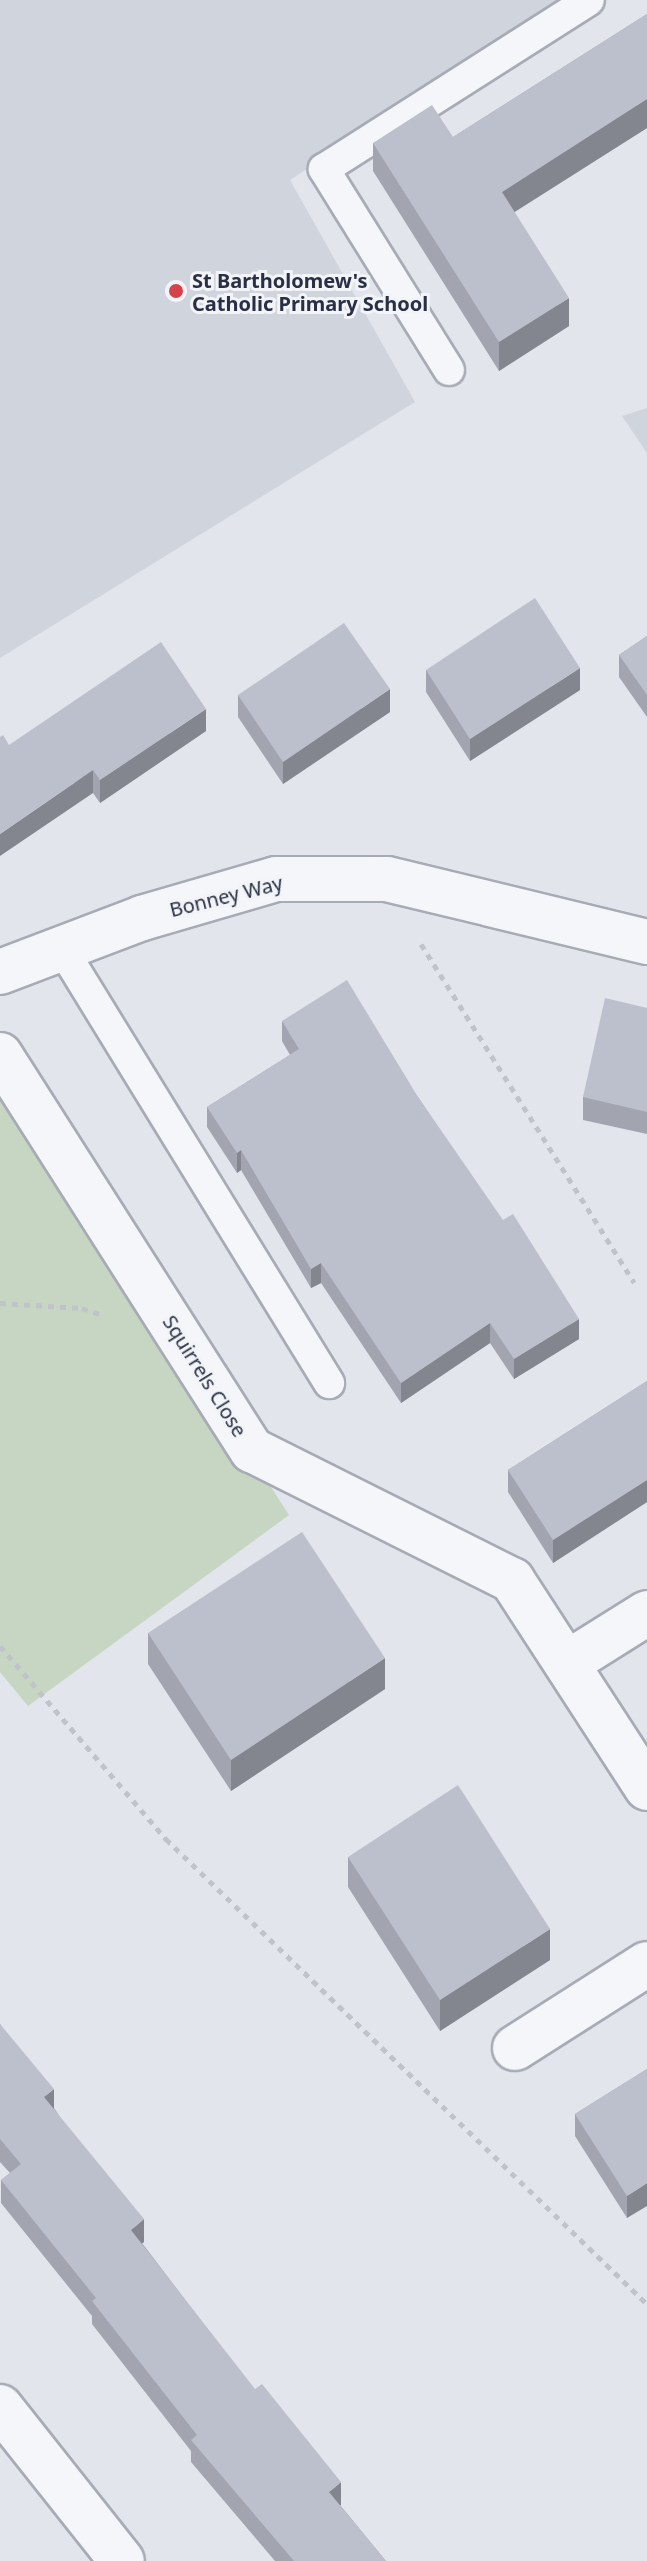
<!DOCTYPE html>
<html>
<head>
<meta charset="utf-8">
<style>
  body { margin:0 }
  #map { position:relative; width:647px; height:2561px; overflow:hidden; background:#e2e5eb; font-family:"Noto Sans",sans-serif }
  div>[style] { position:absolute }
  [style*='--x'] { left:calc(var(--x)*1px); top:calc(var(--y)*1px); width:calc(var(--w)*1px); rotate:calc(var(--a)*1deg) }
  .built>* { inset:0; background:#d0d4dd }
  .green>* { inset:0; background:#c6d6c3 }
  .path>* { height:5px; margin-top:-2.5px; transform-origin:0; background:repeating-linear-gradient(90deg,#c0c3ca 0 6px,transparent 0 12px) }
  .roads { filter:drop-shadow(2px 0 #a7abb6) drop-shadow(-2px 0 #a7abb6) drop-shadow(0 2px #a7abb6) drop-shadow(0 -2px #a7abb6) }
  .lane>* { height:30px; margin:-15px; padding:0 15px; transform-origin:15px; border-radius:15px; background:#f5f6f9 }
  .street>* { height:44px; margin:-22px; padding:0 22px; transform-origin:22px; border-radius:22px; background:#f5f6f9 }
  .wall>* { inset:0; background:#a2a5af }
  .shaded-wall>* { inset:0; background:#84868f }
  .building>* { inset:0; background:#bcc0cc }
  .dots>* { width:22px; height:22px; translate:-50% -50%; box-sizing:border-box; border:4px solid #f2f4f8; border-radius:50% }
  span { translate:-50% -50%; white-space:nowrap; text-align:center; line-height:1.15; -webkit-text-stroke:6px #f2f4f8; paint-order:stroke }
  .poi-label { font-size:20px; color:#293045; font-weight:700 }
  .left { translate:0 -50%; text-align:left }
  .street-label { font-size:20px; color:#293045 }
</style>
</head>
<body>
<div id="map">
  <div class="built">
    <div style="clip-path:polygon(0 0,567px 0,290px 180px,415px 402px,0 658px)"></div>
    <div style="clip-path:polygon(647px 408px,647px 453px,622px 416px)"></div>
  </div>
  <div class="green">
    <div style="clip-path:polygon(0 1068px,289px 1515px,28px 1706px,0 1672px)"></div>
  </div>
  <div class="path">
    <div style="--x:421;--y:944;--w:400;--a:57.8"></div>
    <div style="--x:0;--y:1303;--w:82;--a:3.5"></div>
    <div style="--x:82;--y:1308;--w:21;--a:19"></div>
    <div style="--x:0;--y:1646;--w:255;--a:49.3"></div>
    <div style="--x:166;--y:1839;--w:669;--a:44.03"></div>
  </div>
  <div class="roads">
    <div class="lane">
      <div style="--x:449;--y:370;--w:237;--a:-121.9"></div>
      <div style="--x:324;--y:169;--w:314;--a:-32.5"></div>
      <div style="--x:61;--y:947;--w:512;--a:58.42"></div>
    </div>
    <div class="street">
      <div style="--x:0;--y:972;--w:152;--a:-20.8"></div>
      <div style="--x:142;--y:918;--w:140;--a:-16.2"></div>
      <div style="--x:276;--y:879;--w:111;--a:0"></div>
      <div style="--x:387;--y:879;--w:268;--a:13.6"></div>
      <div style="--x:0;--y:1055;--w:469;--a:57.5"></div>
      <div style="--x:252;--y:1450;--w:291;--a:26.6"></div>
      <div style="--x:512;--y:1580;--w:248;--a:57"></div>
      <div style="--x:569;--y:1662;--w:92;--a:-32.1"></div>
      <div style="--x:515;--y:2048;--w:156;--a:-32.5"></div>
      <div style="--x:0;--y:2407;--w:196;--a:51.6"></div>
    </div>
  </div>
  <div class="wall">
    <div style="clip-path:polygon(647px 14px,647px 128px,514px 212px,569px 326px,499px 371px,373px 171px,373px 143px,453px 137px)"></div>
    <div style="clip-path:polygon(647px 636px,647px 717px,619px 677px,619px 655px)"></div>
    <div style="clip-path:polygon(426px 670px,580px 690px,470px 761px,426px 692px)"></div>
    <div style="clip-path:polygon(238px 695px,390px 712px,283px 784px,238px 717px)"></div>
    <div style="clip-path:polygon(206px 731px,100px 803px,93px 793px,9px 745px)"></div>
    <div style="clip-path:polygon(647px 1008px,647px 1134px,583px 1120px,583px 1097px)"></div>
    <div style="clip-path:polygon(282px 1021px,418px 1097px,579px 1339px,514px 1379px,490px 1343px,401px 1403px,321px 1283px,311px 1288px,241px 1170px,237px 1173px,207px 1127px,207px 1107px,290px 1055px,282px 1041px)"></div>
    <div style="clip-path:polygon(647px 1381px,647px 1502px,553px 1563px,508px 1492px,508px 1470px)"></div>
    <div style="clip-path:polygon(148px 1633px,385px 1689px,231px 1791px,148px 1664px)"></div>
    <div style="clip-path:polygon(348px 1857px,550px 1960px,440px 2031px,348px 1887px)"></div>
    <div style="clip-path:polygon(0 2024px,54px 2108px,144px 2242px,142px 2243px,341px 2505px,340px 2505px,386px 2561px,275px 2561px,191px 2462px,191px 2451px,92px 2324px,92px 2316px,1px 2203px,1px 2180px,10px 2173px,0 2162px)"></div>
    <div style="clip-path:polygon(647px 2069px,627px 2218px,575px 2136px,575px 2114px)"></div>
  </div>
  <div class="shaded-wall">
    <div style="clip-path:polygon(647px 99px,647px 128px,502px 220px,502px 192px)"></div>
    <div style="clip-path:polygon(569px 298px,569px 326px,499px 371px,499px 342px)"></div>
    <div style="clip-path:polygon(580px 668px,580px 690px,470px 761px,470px 739px)"></div>
    <div style="clip-path:polygon(390px 689px,390px 712px,283px 784px,283px 762px)"></div>
    <div style="clip-path:polygon(206px 709px,206px 731px,100px 803px,100px 780px)"></div>
    <div style="clip-path:polygon(93px 770px,93px 793px,0 856px,0 834px)"></div>
    <div style="clip-path:polygon(241px 1150px,241px 1170px,237px 1173px,237px 1153px)"></div>
    <div style="clip-path:polygon(321px 1263px,321px 1283px,311px 1288px,311px 1269px)"></div>
    <div style="clip-path:polygon(579px 1319px,579px 1339px,514px 1379px,514px 1359px)"></div>
    <div style="clip-path:polygon(490px 1323px,490px 1343px,401px 1403px,401px 1383px)"></div>
    <div style="clip-path:polygon(647px 1480px,647px 1502px,553px 1563px,553px 1540px)"></div>
    <div style="clip-path:polygon(385px 1658px,385px 1689px,231px 1791px,231px 1760px)"></div>
    <div style="clip-path:polygon(550px 1929px,550px 1960px,440px 2031px,440px 2000px)"></div>
    <div style="clip-path:polygon(54px 2089px,54px 2111px,44px 2097px)"></div>
    <div style="clip-path:polygon(647px 2183px,647px 2206px,627px 2218px,627px 2196px)"></div>
    <div style="clip-path:polygon(144px 2219px,144px 2242px,131px 2252px,131px 2230px)"></div>
    <div style="clip-path:polygon(341px 2482px,341px 2505px,329px 2514px,329px 2492px)"></div>
  </div>
  <div class="building">
    <div style="clip-path:polygon(647px 14px,647px 99px,502px 192px,569px 298px,499px 342px,373px 143px,432px 105px,453px 137px)"></div>
    <div style="clip-path:polygon(535px 598px,580px 668px,470px 739px,426px 670px)"></div>
    <div style="clip-path:polygon(344px 623px,390px 689px,283px 762px,238px 695px)"></div>
    <div style="clip-path:polygon(647px 636px,647px 695px,619px 655px)"></div>
    <div style="clip-path:polygon(161px 642px,206px 709px,100px 780px,93px 770px,0 834px,0 737px,3px 735px,9px 745px)"></div>
    <div style="clip-path:polygon(347px 980px,418px 1097px,503px 1220px,513px 1214px,579px 1319px,514px 1359px,490px 1323px,401px 1383px,321px 1263px,311px 1269px,241px 1150px,237px 1153px,207px 1107px,299px 1049px,282px 1021px)"></div>
    <div style="clip-path:polygon(605px 998px,647px 1008px,647px 1112px,583px 1097px)"></div>
    <div style="clip-path:polygon(647px 1381px,647px 1480px,553px 1540px,508px 1470px)"></div>
    <div style="clip-path:polygon(302px 1532px,385px 1658px,231px 1760px,148px 1633px)"></div>
    <div style="clip-path:polygon(458px 1785px,550px 1929px,440px 2000px,348px 1857px)"></div>
    <div style="clip-path:polygon(0 2024px,54px 2089px,44px 2097px,144px 2219px,131px 2230px,255px 2389px,262px 2384px,341px 2482px,329px 2492px,386px 2561px,294px 2561px,191px 2440px,197px 2435px,92px 2301px,96px 2298px,1px 2180px,21px 2164px,0 2139px)"></div>
    <div style="clip-path:polygon(647px 2069px,647px 2183px,627px 2196px,575px 2114px)"></div>
  </div>
  <div class="dots">
    <div style="left:176px;top:291px;background:#d64249"></div>
  </div>
  <div class="poi-label">
    <span class="left" style="left:192px;top:292px">St Bartholomew's<br>Catholic Primary School</span>
  </div>
  <div class="street-label">
    <span style="left:226px;top:896px;rotate:-14deg">Bonney Way</span>
    <span style="left:205px;top:1376px;rotate:58deg">Squirrels Close</span>
  </div>
</div>
</body>
</html>
